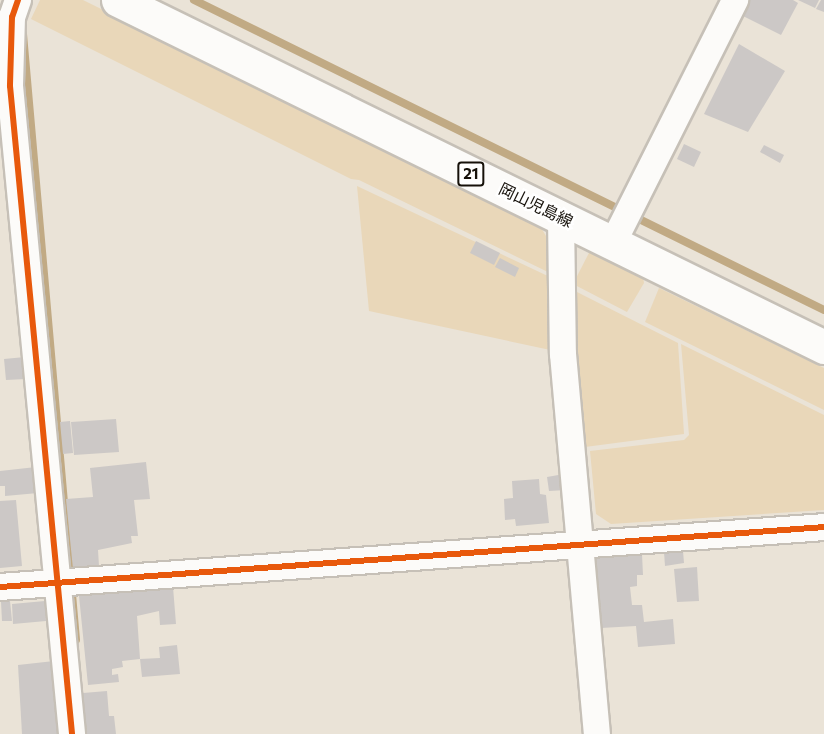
<!DOCTYPE html>
<html>
<head>
<meta charset="utf-8">
<style>
  body { margin:0 }
  #map { position:relative; width:824px; height:734px; overflow:hidden; background:#eae3d7; font-family:Commissioner,"Noto Sans JP",sans-serif }
  div>[style] { position:absolute }
  [style*='--x'] { left:calc(var(--x)*1px); top:calc(var(--y)*1px); width:calc(var(--w)*1px); rotate:calc(var(--a)*1deg) }
  .green>* { inset:0; background:#e9d7b9 }
  .stream>* { height:8px; margin:-4px; padding:0 4px; transform-origin:4px; border-radius:4px; background:#c1aa84 }
  .building>* { inset:0; background:#ccc8c6 }
  .roads { filter:drop-shadow(2px 0 #c6c0b7) drop-shadow(-2px 0 #c6c0b7) drop-shadow(0 2px #c6c0b7) drop-shadow(0 -2px #c6c0b7) }
  .street>* { height:26px; margin:-13px; padding:0 13px; transform-origin:13px; border-radius:13px; background:#fcfbf9 }
  .primary>* { height:33px; margin:-16.5px; padding:0 16.5px; transform-origin:16.5px; border-radius:16.5px; background:#fcfbf9 }
  .cycleway>* { height:6px; margin:-3px; padding:0 3px; transform-origin:3px; border-radius:3px; background:#e8590c }
  span { translate:-50% -50%; white-space:nowrap; text-align:center; line-height:1.15; -webkit-text-stroke:5px #fff; paint-order:stroke }
  .shield-label span { padding:2px 4px; background:#fff; border:2px solid; border-radius:4px; -webkit-text-stroke-width:0 }
  .shield-label { font-size:15px; color:#16110a; font-weight:700 }
  .street-label { font-size:16px; color:#16110a }
</style>
</head>
<body>
<div id="map">
  <div class="green">
    <div style="clip-path:polygon(40px 0,83px 0,540px 226px,549px 241px,552px 274px,359px 180px,351px 179px,31px 19px)"></div>
    <div style="clip-path:polygon(357px 186px,552px 278px,555px 351px,369px 311px)"></div>
    <div style="clip-path:polygon(591px 249px,643px 277px,644px 283px,627px 312px,573px 284px)"></div>
    <div style="clip-path:polygon(659px 288px,824px 368px,824px 410px,645px 322px)"></div>
    <div style="clip-path:polygon(573px 290px,678px 343px,684px 434px,585px 447px)"></div>
    <div style="clip-path:polygon(681px 344px,824px 415px,824px 510px,611px 524px,596px 514px,590px 451px,684px 440px,689px 435px)"></div>
  </div>
  <div class="stream">
    <div style="--x:194;--y:0;--w:702;--a:26.2"></div>
    <div style="--x:23;--y:34;--w:608;--a:85"></div>
  </div>
  <div class="building">
    <div style="clip-path:polygon(748px 0,793px 0,798px 3px,781px 35px,741px 15px)"></div>
    <div style="clip-path:polygon(798px 0,819px 0,815px 8px)"></div>
    <div style="clip-path:polygon(821px 0,824px 0,824px 12px,816px 9px)"></div>
    <div style="clip-path:polygon(739px 44px,785px 71px,748px 132px,704px 114px)"></div>
    <div style="clip-path:polygon(684px 144px,701px 152px,694px 167px,677px 159px)"></div>
    <div style="clip-path:polygon(764px 145px,784px 155px,780px 163px,760px 152px)"></div>
    <div style="clip-path:polygon(476px 241px,500px 253px,494px 265px,470px 253px)"></div>
    <div style="clip-path:polygon(500px 258px,519px 268px,515px 277px,495px 267px)"></div>
    <div style="clip-path:polygon(25px 357px,26px 379px,6px 380px,4px 359px)"></div>
    <div style="clip-path:polygon(116px 419px,119px 452px,74px 455px,71px 422px)"></div>
    <div style="clip-path:polygon(70px 421px,73px 453px,63px 454px,60px 422px)"></div>
    <div style="clip-path:polygon(146px 462px,150px 499px,134px 500px,138px 536px,131px 536px,132px 543px,98px 550px,99px 566px,73px 569px,66px 499px,93px 497px,90px 468px)"></div>
    <div style="clip-path:polygon(36px 467px,38px 493px,5px 496px,5px 486px,0 486px,0 471px)"></div>
    <div style="clip-path:polygon(564px 474px,566px 490px,549px 491px,547px 477px)"></div>
    <div style="clip-path:polygon(539px 479px,540px 494px,546px 495px,549px 523px,516px 526px,515px 519px,505px 520px,504px 499px,513px 498px,512px 481px)"></div>
    <div style="clip-path:polygon(16px 500px,22px 566px,0 568px,0 501px)"></div>
    <div style="clip-path:polygon(683px 551px,684px 563px,665px 566px,664px 552px)"></div>
    <div style="clip-path:polygon(642px 554px,643px 575px,637px 575px,637px 586px,630px 587px,632px 605px,642px 605px,644px 622px,673px 619px,675px 644px,638px 647px,636px 626px,601px 628px,595px 558px)"></div>
    <div style="clip-path:polygon(697px 567px,699px 601px,677px 602px,674px 569px)"></div>
    <div style="clip-path:polygon(173px 587px,176px 624px,160px 625px,159px 611px,137px 616px,140px 659px,122px 661px,123px 667px,112px 669px,112px 675px,118px 674px,119px 682px,88px 685px,79px 596px)"></div>
    <div style="clip-path:polygon(10px 601px,12px 621px,2px 621px,1px 602px)"></div>
    <div style="clip-path:polygon(45px 601px,46px 621px,13px 624px,12px 604px)"></div>
    <div style="clip-path:polygon(177px 645px,180px 674px,142px 677px,140px 659px,160px 658px,159px 647px)"></div>
    <div style="clip-path:polygon(54px 661px,59px 734px,22px 734px,18px 665px)"></div>
    <div style="clip-path:polygon(107px 691px,109px 716px,114px 716px,116px 734px,86px 734px,83px 693px)"></div>
  </div>
  <div class="roads">
    <div class="street">
      <div style="--x:18;--y:0;--w:18;--a:109"></div>
      <div style="--x:12;--y:17;--w:69;--a:91.7"></div>
      <div style="--x:10;--y:86;--w:651;--a:84.53"></div>
      <div style="--x:561;--y:218;--w:136;--a:89.2"></div>
      <div style="--x:563;--y:354;--w:382;--a:84.9"></div>
      <div style="--x:613;--y:243;--w:272;--a:-63.3"></div>
      <div style="--x:0;--y:587;--w:826;--a:-4.16"></div>
    </div>
    <div class="primary">
      <div style="--x:118;--y:0;--w:787;--a:26.17"></div>
    </div>
  </div>
  <div class="cycleway">
    <div style="--x:18;--y:0;--w:18;--a:109"></div>
    <div style="--x:12;--y:17;--w:69;--a:91.7"></div>
    <div style="--x:10;--y:86;--w:651;--a:84.53"></div>
    <div style="--x:0;--y:587;--w:826;--a:-4.16"></div>
  </div>
  <div class="shield-label">
    <span style="left:471px;top:174px">21</span>
  </div>
  <div class="street-label">
    <span style="left:536px;top:205px;rotate:26deg">岡山児島線</span>
  </div>
</div>
</body>
</html>
